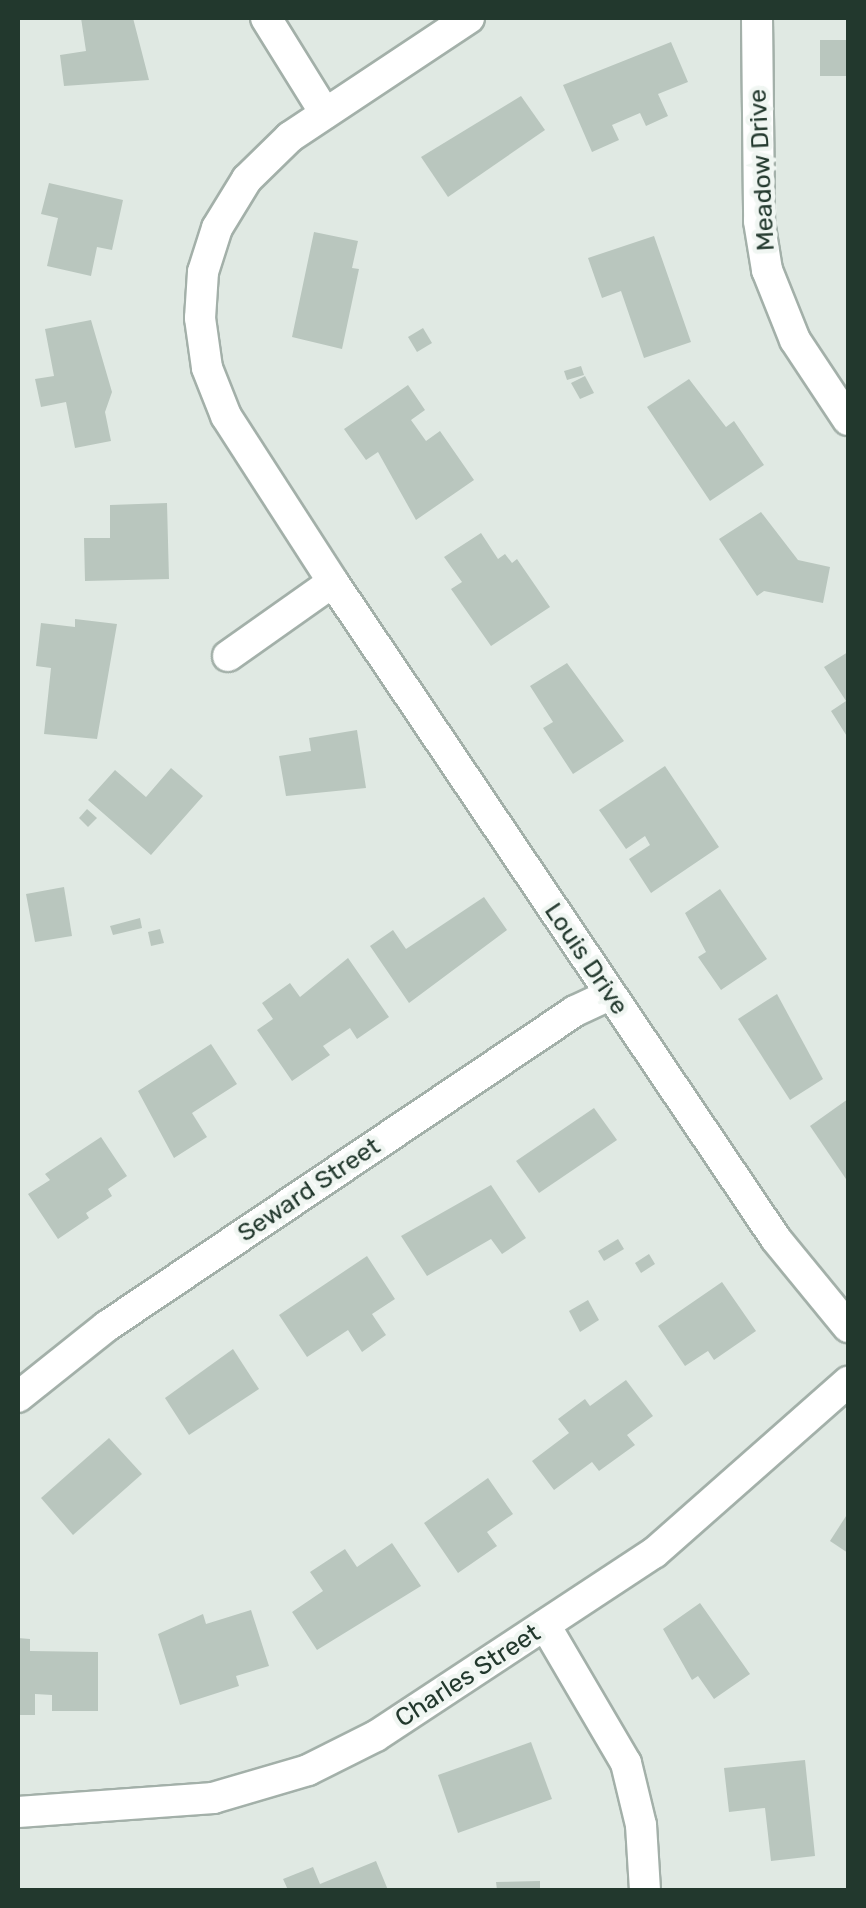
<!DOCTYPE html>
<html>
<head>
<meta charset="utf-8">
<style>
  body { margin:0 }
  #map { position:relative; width:866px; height:1908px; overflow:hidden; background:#e0e9e3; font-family:Rubik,sans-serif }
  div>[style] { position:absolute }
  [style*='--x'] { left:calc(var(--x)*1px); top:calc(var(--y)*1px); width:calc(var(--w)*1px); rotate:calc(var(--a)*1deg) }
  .building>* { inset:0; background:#b9c6be }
  .roads { filter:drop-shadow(2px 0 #a3b0a9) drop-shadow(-2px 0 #a3b0a9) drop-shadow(0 2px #a3b0a9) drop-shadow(0 -2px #a3b0a9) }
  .minor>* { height:30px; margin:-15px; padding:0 15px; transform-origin:15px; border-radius:15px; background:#fff }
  span { translate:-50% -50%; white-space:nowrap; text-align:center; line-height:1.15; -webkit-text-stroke:9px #f0f6f2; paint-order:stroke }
  .street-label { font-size:25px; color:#22382d }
  .frame { position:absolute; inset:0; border:20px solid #22382d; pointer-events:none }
</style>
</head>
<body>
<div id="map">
  <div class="building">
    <div style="clip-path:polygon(81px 18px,133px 18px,149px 80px,64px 86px,60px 55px,86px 51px)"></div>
    <div style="clip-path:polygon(820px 40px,848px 40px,848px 76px,820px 76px)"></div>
    <div style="clip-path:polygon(671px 42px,688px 82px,658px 94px,668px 116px,646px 126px,640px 113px,612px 125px,619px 140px,592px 152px,563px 85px)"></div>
    <div style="clip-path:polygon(521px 96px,545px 130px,448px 197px,421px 157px)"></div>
    <div style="clip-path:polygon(49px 183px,123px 200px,112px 250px,97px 247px,91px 276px,47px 266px,58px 218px,41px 214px)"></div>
    <div style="clip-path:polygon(314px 232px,358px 241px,352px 268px,359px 269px,342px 349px,292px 337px)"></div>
    <div style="clip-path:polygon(654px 236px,691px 342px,644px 358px,621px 291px,602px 298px,588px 258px)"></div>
    <div style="clip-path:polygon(91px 320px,112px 392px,105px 412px,111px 441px,75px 448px,66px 402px,41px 407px,35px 379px,54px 376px,45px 329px)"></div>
    <div style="clip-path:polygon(423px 328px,432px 343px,417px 352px,408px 337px)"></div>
    <div style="clip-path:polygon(581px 366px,584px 375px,567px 380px,564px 371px)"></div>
    <div style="clip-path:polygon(585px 376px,594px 393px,580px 399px,571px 383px)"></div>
    <div style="clip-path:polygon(689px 379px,726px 427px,734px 421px,764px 465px,710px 501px,647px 407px)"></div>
    <div style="clip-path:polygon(408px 385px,425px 410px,411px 420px,426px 441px,440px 431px,474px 480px,416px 520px,378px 452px,366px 460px,344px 429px)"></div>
    <div style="clip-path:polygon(167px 503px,169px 579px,85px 581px,84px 538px,110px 538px,110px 505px)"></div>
    <div style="clip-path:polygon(761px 512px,798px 560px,830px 567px,823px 603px,764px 591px,757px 596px,719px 539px)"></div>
    <div style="clip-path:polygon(481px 533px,498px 559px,505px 554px,512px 563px,517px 559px,550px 607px,491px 646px,451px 589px,462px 582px,444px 557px)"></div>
    <div style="clip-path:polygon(75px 619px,117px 624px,97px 739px,44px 734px,51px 668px,36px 666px,41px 623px,75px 627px)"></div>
    <div style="clip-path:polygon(848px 652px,848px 738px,831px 711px,846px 701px,824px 667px)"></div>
    <div style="clip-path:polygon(567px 663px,624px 741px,573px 774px,543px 728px,553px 722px,530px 686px)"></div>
    <div style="clip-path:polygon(357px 730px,366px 788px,286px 796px,279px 756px,311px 751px,309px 738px)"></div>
    <div style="clip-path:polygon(665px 766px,719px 847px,651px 893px,629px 859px,650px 845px,645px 836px,626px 849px,599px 810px)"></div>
    <div style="clip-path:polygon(171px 768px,203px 796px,151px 855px,88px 800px,115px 770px,146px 797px)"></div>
    <div style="clip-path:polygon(87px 809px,97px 818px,88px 827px,79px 818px)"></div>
    <div style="clip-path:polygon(64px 887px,72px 936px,35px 942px,26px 894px)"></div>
    <div style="clip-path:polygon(720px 889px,767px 959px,721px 990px,698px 957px,706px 952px,685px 913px)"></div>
    <div style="clip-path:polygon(484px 897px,507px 930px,409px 1003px,370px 946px,393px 930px,406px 949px)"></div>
    <div style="clip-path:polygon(140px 918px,142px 928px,113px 935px,110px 926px)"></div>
    <div style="clip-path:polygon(160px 929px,164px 943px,151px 946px,148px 932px)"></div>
    <div style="clip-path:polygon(348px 958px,389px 1017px,357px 1039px,350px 1028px,323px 1046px,330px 1055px,292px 1081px,257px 1030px,273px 1019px,262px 1003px,290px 983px,300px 997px)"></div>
    <div style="clip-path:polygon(777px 994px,823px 1079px,790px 1100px,738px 1019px)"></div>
    <div style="clip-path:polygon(211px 1044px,237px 1084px,192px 1113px,207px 1137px,174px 1158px,138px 1091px)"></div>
    <div style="clip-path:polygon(848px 1099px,848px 1182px,810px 1126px)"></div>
    <div style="clip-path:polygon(594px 1108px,617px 1140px,539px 1193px,516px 1161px)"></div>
    <div style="clip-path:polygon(101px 1137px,127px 1176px,108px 1189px,112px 1196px,86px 1213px,89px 1218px,58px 1239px,28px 1194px,50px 1180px,45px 1174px)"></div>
    <div style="clip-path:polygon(491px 1185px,526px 1238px,502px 1254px,491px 1239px,427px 1276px,401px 1236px)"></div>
    <div style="clip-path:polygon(618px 1239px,624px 1249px,604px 1261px,598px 1251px)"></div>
    <div style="clip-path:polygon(649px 1254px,655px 1264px,641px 1273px,635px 1263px)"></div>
    <div style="clip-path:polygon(367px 1256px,395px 1299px,372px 1314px,386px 1335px,362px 1352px,348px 1330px,307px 1357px,279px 1315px)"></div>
    <div style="clip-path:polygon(722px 1282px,756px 1331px,714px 1360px,708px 1351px,685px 1366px,658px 1326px)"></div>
    <div style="clip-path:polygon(588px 1300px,599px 1320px,580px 1332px,569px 1311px)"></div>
    <div style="clip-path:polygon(233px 1349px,259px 1389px,189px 1435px,165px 1398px)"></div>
    <div style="clip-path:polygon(626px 1380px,653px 1416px,627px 1435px,635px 1445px,599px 1471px,592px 1462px,554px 1490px,532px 1461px,569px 1433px,558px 1419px,585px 1399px,590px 1406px)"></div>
    <div style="clip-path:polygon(109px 1438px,142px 1474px,73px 1535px,41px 1498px)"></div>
    <div style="clip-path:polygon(488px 1478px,513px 1514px,487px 1532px,497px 1546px,458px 1573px,424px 1523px)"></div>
    <div style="clip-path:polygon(848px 1513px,848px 1553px,830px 1541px)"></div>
    <div style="clip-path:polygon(392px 1543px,421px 1586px,317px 1650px,292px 1612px,323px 1591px,310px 1572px,345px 1549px,357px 1567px)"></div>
    <div style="clip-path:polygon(700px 1603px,750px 1674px,714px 1699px,698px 1676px,692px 1680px,663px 1629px)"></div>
    <div style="clip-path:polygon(251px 1610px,269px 1666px,236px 1676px,239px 1686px,180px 1705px,158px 1634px,203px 1614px,206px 1624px)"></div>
    <div style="clip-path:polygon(18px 1638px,30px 1639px,30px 1651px,98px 1652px,98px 1711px,52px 1711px,52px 1695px,35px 1694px,35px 1715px,18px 1715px)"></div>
    <div style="clip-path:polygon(531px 1742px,552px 1799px,458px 1833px,438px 1775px)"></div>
    <div style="clip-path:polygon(805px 1760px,815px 1856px,771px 1861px,765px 1808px,729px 1812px,724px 1768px)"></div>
    <div style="clip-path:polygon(376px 1861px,388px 1890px,288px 1890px,283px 1879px,313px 1867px,320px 1884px)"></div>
    <div style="clip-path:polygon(540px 1881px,540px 1890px,497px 1890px,496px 1882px)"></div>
  </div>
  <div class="roads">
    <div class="minor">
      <div style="--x:266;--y:18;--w:112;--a:58.2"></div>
      <div style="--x:469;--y:18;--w:215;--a:146.4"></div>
      <div style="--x:290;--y:137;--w:60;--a:135.7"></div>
      <div style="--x:247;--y:179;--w:57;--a:121.5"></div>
      <div style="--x:217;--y:228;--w:46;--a:107.7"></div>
      <div style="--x:203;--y:272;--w:46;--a:93.7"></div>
      <div style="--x:200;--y:318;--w:50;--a:82"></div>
      <div style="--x:207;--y:368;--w:52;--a:68.4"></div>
      <div style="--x:226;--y:416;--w:197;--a:57.2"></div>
      <div style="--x:333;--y:582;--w:792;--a:56.01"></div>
      <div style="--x:776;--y:1239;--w:114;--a:50.7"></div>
      <div style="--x:757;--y:18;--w:203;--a:89.4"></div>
      <div style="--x:759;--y:221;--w:50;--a:80.7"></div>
      <div style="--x:767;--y:270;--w:75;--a:68.2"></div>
      <div style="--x:795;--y:340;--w:96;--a:56.5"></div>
      <div style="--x:228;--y:656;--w:128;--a:-35.2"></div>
      <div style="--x:18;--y:1397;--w:114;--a:-38.6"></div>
      <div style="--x:107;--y:1326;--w:564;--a:-33.94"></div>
      <div style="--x:575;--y:1011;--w:38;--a:-25"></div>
      <div style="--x:545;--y:1625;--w:160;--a:59.6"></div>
      <div style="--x:626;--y:1763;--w:64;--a:76.4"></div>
      <div style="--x:641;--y:1825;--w:65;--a:86.5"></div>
      <div style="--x:18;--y:1812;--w:196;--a:-4.1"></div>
      <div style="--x:213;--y:1798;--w:99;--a:-16.4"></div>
      <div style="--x:308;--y:1770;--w:76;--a:-26.6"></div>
      <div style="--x:376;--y:1736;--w:333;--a:-33.4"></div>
      <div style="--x:654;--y:1553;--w:259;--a:-41.4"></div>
    </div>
  </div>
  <div class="street-label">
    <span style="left:762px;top:170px;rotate:-93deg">Meadow Drive</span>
    <span style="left:586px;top:959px;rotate:56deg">Louis Drive</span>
    <span style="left:309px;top:1190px;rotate:-34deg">Seward Street</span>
    <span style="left:468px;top:1676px;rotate:-33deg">Charles Street</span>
  </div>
  <div class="frame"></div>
</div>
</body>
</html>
